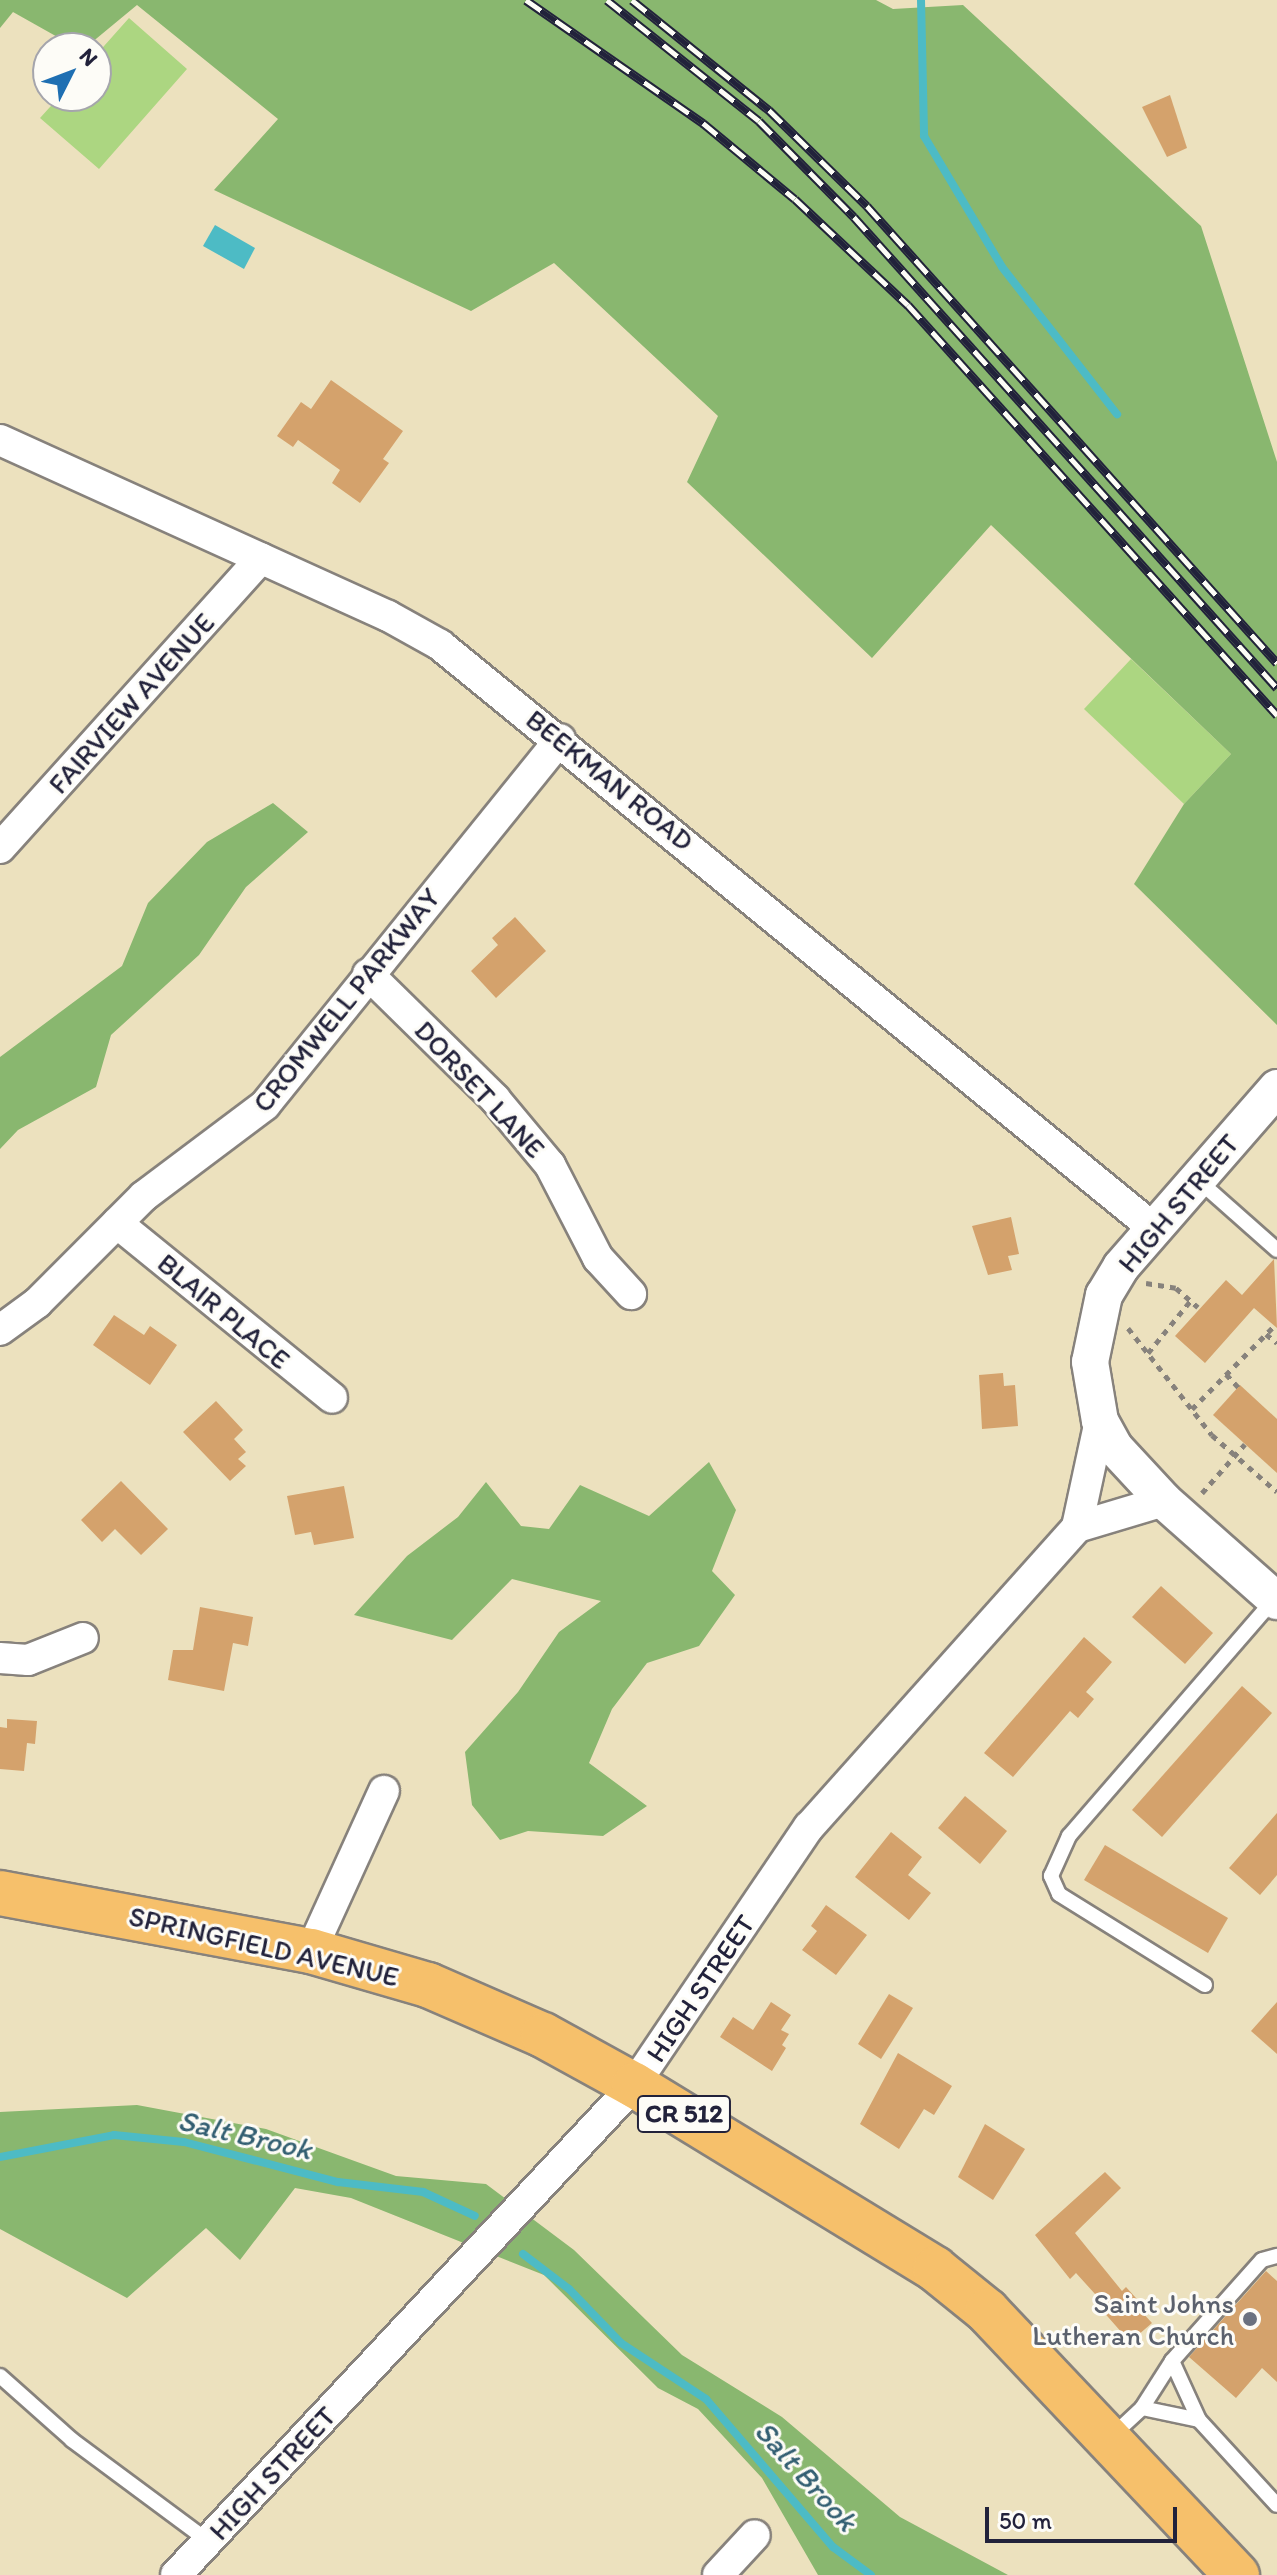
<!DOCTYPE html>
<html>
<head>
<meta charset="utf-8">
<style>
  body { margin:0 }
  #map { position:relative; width:1277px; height:2575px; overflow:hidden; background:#ece1be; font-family:Itim,sans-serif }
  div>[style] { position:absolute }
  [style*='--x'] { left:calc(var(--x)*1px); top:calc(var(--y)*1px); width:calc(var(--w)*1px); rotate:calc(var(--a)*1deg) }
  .green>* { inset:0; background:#acd681 }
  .forest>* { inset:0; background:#89b76f }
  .water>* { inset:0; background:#4dbbc5 }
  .stream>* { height:8px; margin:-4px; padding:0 4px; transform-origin:4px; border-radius:4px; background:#4dbbc5 }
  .building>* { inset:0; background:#d4a26c }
  .path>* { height:5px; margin-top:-2.5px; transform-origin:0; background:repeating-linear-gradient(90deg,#87827c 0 6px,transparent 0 12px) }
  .roads { filter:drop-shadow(2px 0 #87827c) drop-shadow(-2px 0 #87827c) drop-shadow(0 2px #87827c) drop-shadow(0 -2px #87827c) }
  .service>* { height:14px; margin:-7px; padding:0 7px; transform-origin:7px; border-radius:7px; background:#fff }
  .minor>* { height:30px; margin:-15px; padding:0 15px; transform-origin:15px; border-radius:15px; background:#fff }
  .tertiary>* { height:36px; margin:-18px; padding:0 18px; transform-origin:18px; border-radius:18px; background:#fff }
  .primary>* { height:44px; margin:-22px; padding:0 22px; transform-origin:22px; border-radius:22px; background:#f6c06b }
  .rail>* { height:9px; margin-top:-4.5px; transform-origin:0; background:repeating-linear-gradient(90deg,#fdfcf7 0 18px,#22223b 0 36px); box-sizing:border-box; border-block:2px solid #22223b }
  .dots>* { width:22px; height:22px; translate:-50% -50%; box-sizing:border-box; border:4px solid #fdfcf7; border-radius:50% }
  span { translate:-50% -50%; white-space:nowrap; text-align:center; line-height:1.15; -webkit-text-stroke:6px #fdfcf7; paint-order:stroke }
  .shield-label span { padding:2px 6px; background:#fdfcf7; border:2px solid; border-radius:6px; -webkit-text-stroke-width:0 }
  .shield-label { font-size:26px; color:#22223b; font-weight:700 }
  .street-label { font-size:28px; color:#22223b }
  .worship-label { font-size:28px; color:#5b616d }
  .right { translate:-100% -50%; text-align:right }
  .water-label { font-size:30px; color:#335f72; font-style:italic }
  .north { position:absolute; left:32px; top:32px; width:80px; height:80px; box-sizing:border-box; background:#fdfcf7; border:2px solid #a5a5ac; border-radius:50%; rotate:48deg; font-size:22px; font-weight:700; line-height:32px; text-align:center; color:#22223b }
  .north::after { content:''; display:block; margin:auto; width:28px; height:36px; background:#1f6fb2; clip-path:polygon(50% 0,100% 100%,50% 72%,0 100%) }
  .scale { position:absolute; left:985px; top:2507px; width:192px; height:36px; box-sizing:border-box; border:4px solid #22223b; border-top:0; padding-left:10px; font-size:24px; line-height:28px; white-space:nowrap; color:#22223b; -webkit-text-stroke:6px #fdfcf7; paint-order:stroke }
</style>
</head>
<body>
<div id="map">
  <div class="green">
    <div style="clip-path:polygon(129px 18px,187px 69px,99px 169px,40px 118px,60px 96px,96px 96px,96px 55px)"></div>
    <div style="clip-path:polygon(1131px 659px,1231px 754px,1184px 804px,1084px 709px)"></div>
  </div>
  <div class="forest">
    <div style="clip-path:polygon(0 0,876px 0,893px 9px,963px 5px,1201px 226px,1277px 462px,1277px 1025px,1134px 884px,1184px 804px,1231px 754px,991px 525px,872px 658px,687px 482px,718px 416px,554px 263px,471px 311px,214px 190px,278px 119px,137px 5px,85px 48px,77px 48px,13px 12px,0 28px)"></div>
    <div style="clip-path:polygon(273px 803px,308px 832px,246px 887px,199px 955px,111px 1035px,96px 1087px,18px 1130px,0 1149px,0 1057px,122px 966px,148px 903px,207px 842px)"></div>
    <div style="clip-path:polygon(709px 1462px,736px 1510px,712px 1571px,735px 1595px,699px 1646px,647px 1663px,612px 1709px,589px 1763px,647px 1806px,603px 1836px,528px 1831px,500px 1840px,472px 1805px,465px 1752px,518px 1692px,559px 1632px,601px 1601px,512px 1579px,452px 1640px,354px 1615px,407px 1556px,458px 1517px,486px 1482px,521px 1526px,549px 1529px,580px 1485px,649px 1516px)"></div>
    <div style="clip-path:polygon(137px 2105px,266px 2129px,396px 2176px,486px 2184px,574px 2250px,682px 2355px,782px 2417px,900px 2517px,1008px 2575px,818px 2575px,762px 2478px,698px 2409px,658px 2388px,544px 2275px,351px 2198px,295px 2188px,240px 2260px,206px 2228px,127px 2298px,0 2229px,0 2112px)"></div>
  </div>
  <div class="water">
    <div style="clip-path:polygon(215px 225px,255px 248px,244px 269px,203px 246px)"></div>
  </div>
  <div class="stream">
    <div style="--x:921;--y:0;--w:136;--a:88.7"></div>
    <div style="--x:924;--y:136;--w:152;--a:59.2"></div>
    <div style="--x:1002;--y:267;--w:187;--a:52"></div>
    <div style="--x:0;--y:2157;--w:116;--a:-10.9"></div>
    <div style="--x:114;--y:2135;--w:70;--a:5.7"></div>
    <div style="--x:184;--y:2142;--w:159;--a:14.6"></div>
    <div style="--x:338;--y:2182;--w:86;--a:6.7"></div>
    <div style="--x:423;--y:2192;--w:57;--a:24.8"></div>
    <div style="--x:523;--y:2254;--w:58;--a:37.3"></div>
    <div style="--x:569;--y:2289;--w:75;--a:46.1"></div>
    <div style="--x:621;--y:2343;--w:102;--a:33.4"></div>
    <div style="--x:706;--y:2399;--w:195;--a:49.4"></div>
    <div style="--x:833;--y:2547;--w:47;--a:36.4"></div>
  </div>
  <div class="building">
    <div style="clip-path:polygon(1170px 95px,1187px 148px,1167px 157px,1142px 107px)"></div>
    <div style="clip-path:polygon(331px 380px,403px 431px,383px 459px,389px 463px,360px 503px,332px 483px,340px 470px,298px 440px,293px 447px,277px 436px,301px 402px,311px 409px)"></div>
    <div style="clip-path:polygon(515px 917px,546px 951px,496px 998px,471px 971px,498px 945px,492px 938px)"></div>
    <div style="clip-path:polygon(1011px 1217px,1019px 1254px,1008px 1256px,1012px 1270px,988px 1275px,972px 1226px)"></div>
    <div style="clip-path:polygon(1274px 1259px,1277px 1328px,1254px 1308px,1205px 1363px,1175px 1336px,1226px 1280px,1242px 1295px)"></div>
    <div style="clip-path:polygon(114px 1315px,144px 1335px,150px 1326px,177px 1345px,150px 1385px,93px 1345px)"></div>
    <div style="clip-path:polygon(1003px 1373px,1004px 1386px,1015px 1385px,1018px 1426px,982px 1429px,979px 1375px)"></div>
    <div style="clip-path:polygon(1240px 1385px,1277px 1419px,1277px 1473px,1213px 1415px)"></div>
    <div style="clip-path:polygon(216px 1401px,243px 1430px,234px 1439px,246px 1452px,238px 1459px,246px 1466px,230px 1481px,183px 1432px)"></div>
    <div style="clip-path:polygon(121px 1481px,168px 1529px,141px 1555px,115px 1529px,102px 1542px,81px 1520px)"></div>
    <div style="clip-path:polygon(344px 1486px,354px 1538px,314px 1545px,311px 1532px,295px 1535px,287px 1496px)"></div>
    <div style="clip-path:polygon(1161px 1586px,1213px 1633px,1185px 1664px,1132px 1617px)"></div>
    <div style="clip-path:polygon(200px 1607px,253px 1617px,248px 1646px,233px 1643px,224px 1691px,168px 1680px,173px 1650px,193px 1650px)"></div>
    <div style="clip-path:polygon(1084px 1637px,1112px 1662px,1086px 1692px,1094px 1699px,1078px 1718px,1070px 1711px,1013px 1777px,984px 1753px)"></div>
    <div style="clip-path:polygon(1242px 1686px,1272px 1713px,1162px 1837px,1132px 1810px)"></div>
    <div style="clip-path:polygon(7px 1719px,37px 1721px,35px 1744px,27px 1743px,24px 1771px,0 1769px,0 1727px,7px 1728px)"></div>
    <div style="clip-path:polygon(965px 1796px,1007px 1831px,980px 1864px,938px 1828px)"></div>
    <div style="clip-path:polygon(1277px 1813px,1277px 1875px,1260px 1895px,1229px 1868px)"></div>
    <div style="clip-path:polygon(891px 1832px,922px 1857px,908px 1875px,931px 1893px,909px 1920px,855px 1877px)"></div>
    <div style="clip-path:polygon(1105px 1845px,1228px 1918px,1208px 1953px,1084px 1880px)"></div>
    <div style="clip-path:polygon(826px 1905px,867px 1935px,836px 1975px,802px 1950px,817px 1931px,811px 1926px)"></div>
    <div style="clip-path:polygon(889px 1994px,913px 2008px,881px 2059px,858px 2044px)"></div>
    <div style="clip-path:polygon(771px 2002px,791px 2015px,781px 2030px,789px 2034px,782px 2045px,786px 2048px,772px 2071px,720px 2037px,733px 2017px,753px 2030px)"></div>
    <div style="clip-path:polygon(1277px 2002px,1277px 2054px,1251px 2031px)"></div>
    <div style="clip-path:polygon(898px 2053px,952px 2086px,934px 2115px,924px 2109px,899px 2149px,860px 2124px)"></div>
    <div style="clip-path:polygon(985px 2124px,1025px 2149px,993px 2200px,958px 2177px)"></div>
    <div style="clip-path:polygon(1105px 2172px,1121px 2188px,1075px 2233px,1122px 2291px,1126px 2287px,1145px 2308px,1141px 2311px,1152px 2323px,1130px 2342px,1101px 2309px,1105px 2305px,1076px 2273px,1070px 2279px,1035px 2235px)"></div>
    <div style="clip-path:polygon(1266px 2271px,1277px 2281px,1277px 2382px,1262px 2368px,1236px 2398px,1189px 2357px)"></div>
  </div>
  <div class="path">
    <div style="--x:1146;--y:1283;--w:30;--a:9"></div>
    <div style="--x:1176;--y:1288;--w:29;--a:41"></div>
    <div style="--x:1128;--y:1328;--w:136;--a:51.9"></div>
    <div style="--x:1212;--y:1435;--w:86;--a:41.2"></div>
    <div style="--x:1266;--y:1334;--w:14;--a:39"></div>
    <div style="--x:1148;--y:1353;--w:68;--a:-50.9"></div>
    <div style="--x:1226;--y:1374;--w:18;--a:47"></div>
    <div style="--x:1192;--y:1409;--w:117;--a:-45.3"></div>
    <div style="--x:1202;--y:1493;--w:65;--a:-48.7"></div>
  </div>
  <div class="roads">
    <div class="service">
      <div style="--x:1199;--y:1181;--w:104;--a:41.5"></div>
      <div style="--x:1205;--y:1985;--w:172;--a:-148.1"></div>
      <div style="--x:1059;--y:1894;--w:20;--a:-114"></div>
      <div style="--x:1051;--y:1876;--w:44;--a:-65.8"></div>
      <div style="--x:1069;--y:1836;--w:313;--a:-49.1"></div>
      <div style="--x:1172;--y:2361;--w:65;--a:65.4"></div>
      <div style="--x:0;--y:2376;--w:96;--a:41.6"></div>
      <div style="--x:72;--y:2440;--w:169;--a:36.6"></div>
      <div style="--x:1142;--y:2408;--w:58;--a:11.9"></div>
      <div style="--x:1199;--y:2420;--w:115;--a:47.5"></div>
      <div style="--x:1112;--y:2436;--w:41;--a:-43"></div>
      <div style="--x:1142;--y:2408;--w:56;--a:-57.4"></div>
      <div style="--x:1172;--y:2361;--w:135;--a:-48.3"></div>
      <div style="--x:1262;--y:2260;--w:16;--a:-15"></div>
    </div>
    <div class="minor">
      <div style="--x:0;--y:440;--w:426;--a:24.4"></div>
      <div style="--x:388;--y:616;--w:60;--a:29.1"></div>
      <div style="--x:440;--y:645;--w:920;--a:39.26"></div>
      <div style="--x:0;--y:848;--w:390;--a:-48"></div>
      <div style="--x:368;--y:974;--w:178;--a:44.5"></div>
      <div style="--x:495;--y:1099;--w:86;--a:50.2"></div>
      <div style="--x:550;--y:1165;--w:105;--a:62.7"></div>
      <div style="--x:598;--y:1258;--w:49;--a:47.5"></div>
      <div style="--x:117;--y:1223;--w:277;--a:39.1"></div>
      <div style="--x:0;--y:1330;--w:46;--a:-36.1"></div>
      <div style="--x:37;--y:1303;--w:151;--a:-45"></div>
      <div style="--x:144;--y:1196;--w:151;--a:-36.9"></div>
      <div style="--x:265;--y:1105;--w:470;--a:-51.1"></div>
      <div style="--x:1077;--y:1527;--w:108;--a:-77.8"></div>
      <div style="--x:0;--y:1658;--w:28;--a:4"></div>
      <div style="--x:28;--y:1660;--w:59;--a:-21.8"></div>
      <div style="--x:311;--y:1951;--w:176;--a:-65.5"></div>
      <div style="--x:176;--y:2575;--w:671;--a:-46.93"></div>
      <div style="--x:634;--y:2085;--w:312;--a:-55.9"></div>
      <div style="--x:809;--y:1827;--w:402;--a:-48.2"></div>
      <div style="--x:1077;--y:1527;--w:91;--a:-16.6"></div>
      <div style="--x:718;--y:2575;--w:54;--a:-47.2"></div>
    </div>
    <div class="tertiary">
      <div style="--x:1277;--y:1088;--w:237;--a:131.1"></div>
      <div style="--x:1121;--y:1267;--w:33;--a:121"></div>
      <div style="--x:1104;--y:1295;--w:68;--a:101.8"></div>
      <div style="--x:1090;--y:1362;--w:60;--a:80.4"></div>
      <div style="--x:1100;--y:1421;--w:31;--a:61"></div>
      <div style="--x:1115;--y:1448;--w:72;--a:47.2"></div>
      <div style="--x:1164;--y:1501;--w:151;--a:41.5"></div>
    </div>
    <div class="primary">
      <div style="--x:0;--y:1893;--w:316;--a:10.6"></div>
      <div style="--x:311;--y:1951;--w:122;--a:16.2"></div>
      <div style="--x:428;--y:1985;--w:125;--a:23.5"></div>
      <div style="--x:543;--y:2035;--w:104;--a:28.8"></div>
      <div style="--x:634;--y:2085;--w:353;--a:31.4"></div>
      <div style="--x:935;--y:2269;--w:67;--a:38.9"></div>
      <div style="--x:987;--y:2311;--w:364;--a:46.6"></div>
    </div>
  </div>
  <div class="rail">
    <div style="--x:526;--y:0;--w:216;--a:34.8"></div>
    <div style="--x:703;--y:123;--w:119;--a:39.6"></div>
    <div style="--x:795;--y:199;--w:155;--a:43.2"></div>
    <div style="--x:908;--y:305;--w:552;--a:48.01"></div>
    <div style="--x:607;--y:0;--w:194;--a:38.5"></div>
    <div style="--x:759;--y:121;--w:135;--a:45.3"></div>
    <div style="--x:854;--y:217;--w:633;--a:48.07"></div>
    <div style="--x:632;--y:0;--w:176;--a:38.8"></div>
    <div style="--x:769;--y:110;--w:137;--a:44.4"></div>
    <div style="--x:867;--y:206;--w:614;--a:48.1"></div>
  </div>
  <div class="dots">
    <div style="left:1250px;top:2319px;background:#6b7280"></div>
  </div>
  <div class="shield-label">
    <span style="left:684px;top:2114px">CR 512</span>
  </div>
  <div class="street-label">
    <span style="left:131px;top:703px;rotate:-48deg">FAIRVIEW AVENUE</span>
    <span style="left:610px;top:780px;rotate:39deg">BEEKMAN ROAD</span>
    <span style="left:346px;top:1000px;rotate:-51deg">CROMWELL PARKWAY</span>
    <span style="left:480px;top:1089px;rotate:47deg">DORSET LANE</span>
    <span style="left:1178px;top:1203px;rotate:-50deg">HIGH STREET</span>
    <span style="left:224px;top:1311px;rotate:40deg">BLAIR PLACE</span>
    <span style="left:264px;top:1946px;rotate:13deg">SPRINGFIELD AVENUE</span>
    <span style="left:700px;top:1988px;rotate:-56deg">HIGH STREET</span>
    <span style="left:272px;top:2473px;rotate:-47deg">HIGH STREET</span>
  </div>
  <div class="worship-label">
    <span class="right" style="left:1234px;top:2319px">Saint Johns<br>Lutheran Church</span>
  </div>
  <div class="water-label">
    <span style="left:245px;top:2135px;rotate:13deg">Salt Brook</span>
    <span style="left:806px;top:2476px;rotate:48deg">Salt Brook</span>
  </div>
  <div class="north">N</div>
  <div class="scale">50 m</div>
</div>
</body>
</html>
